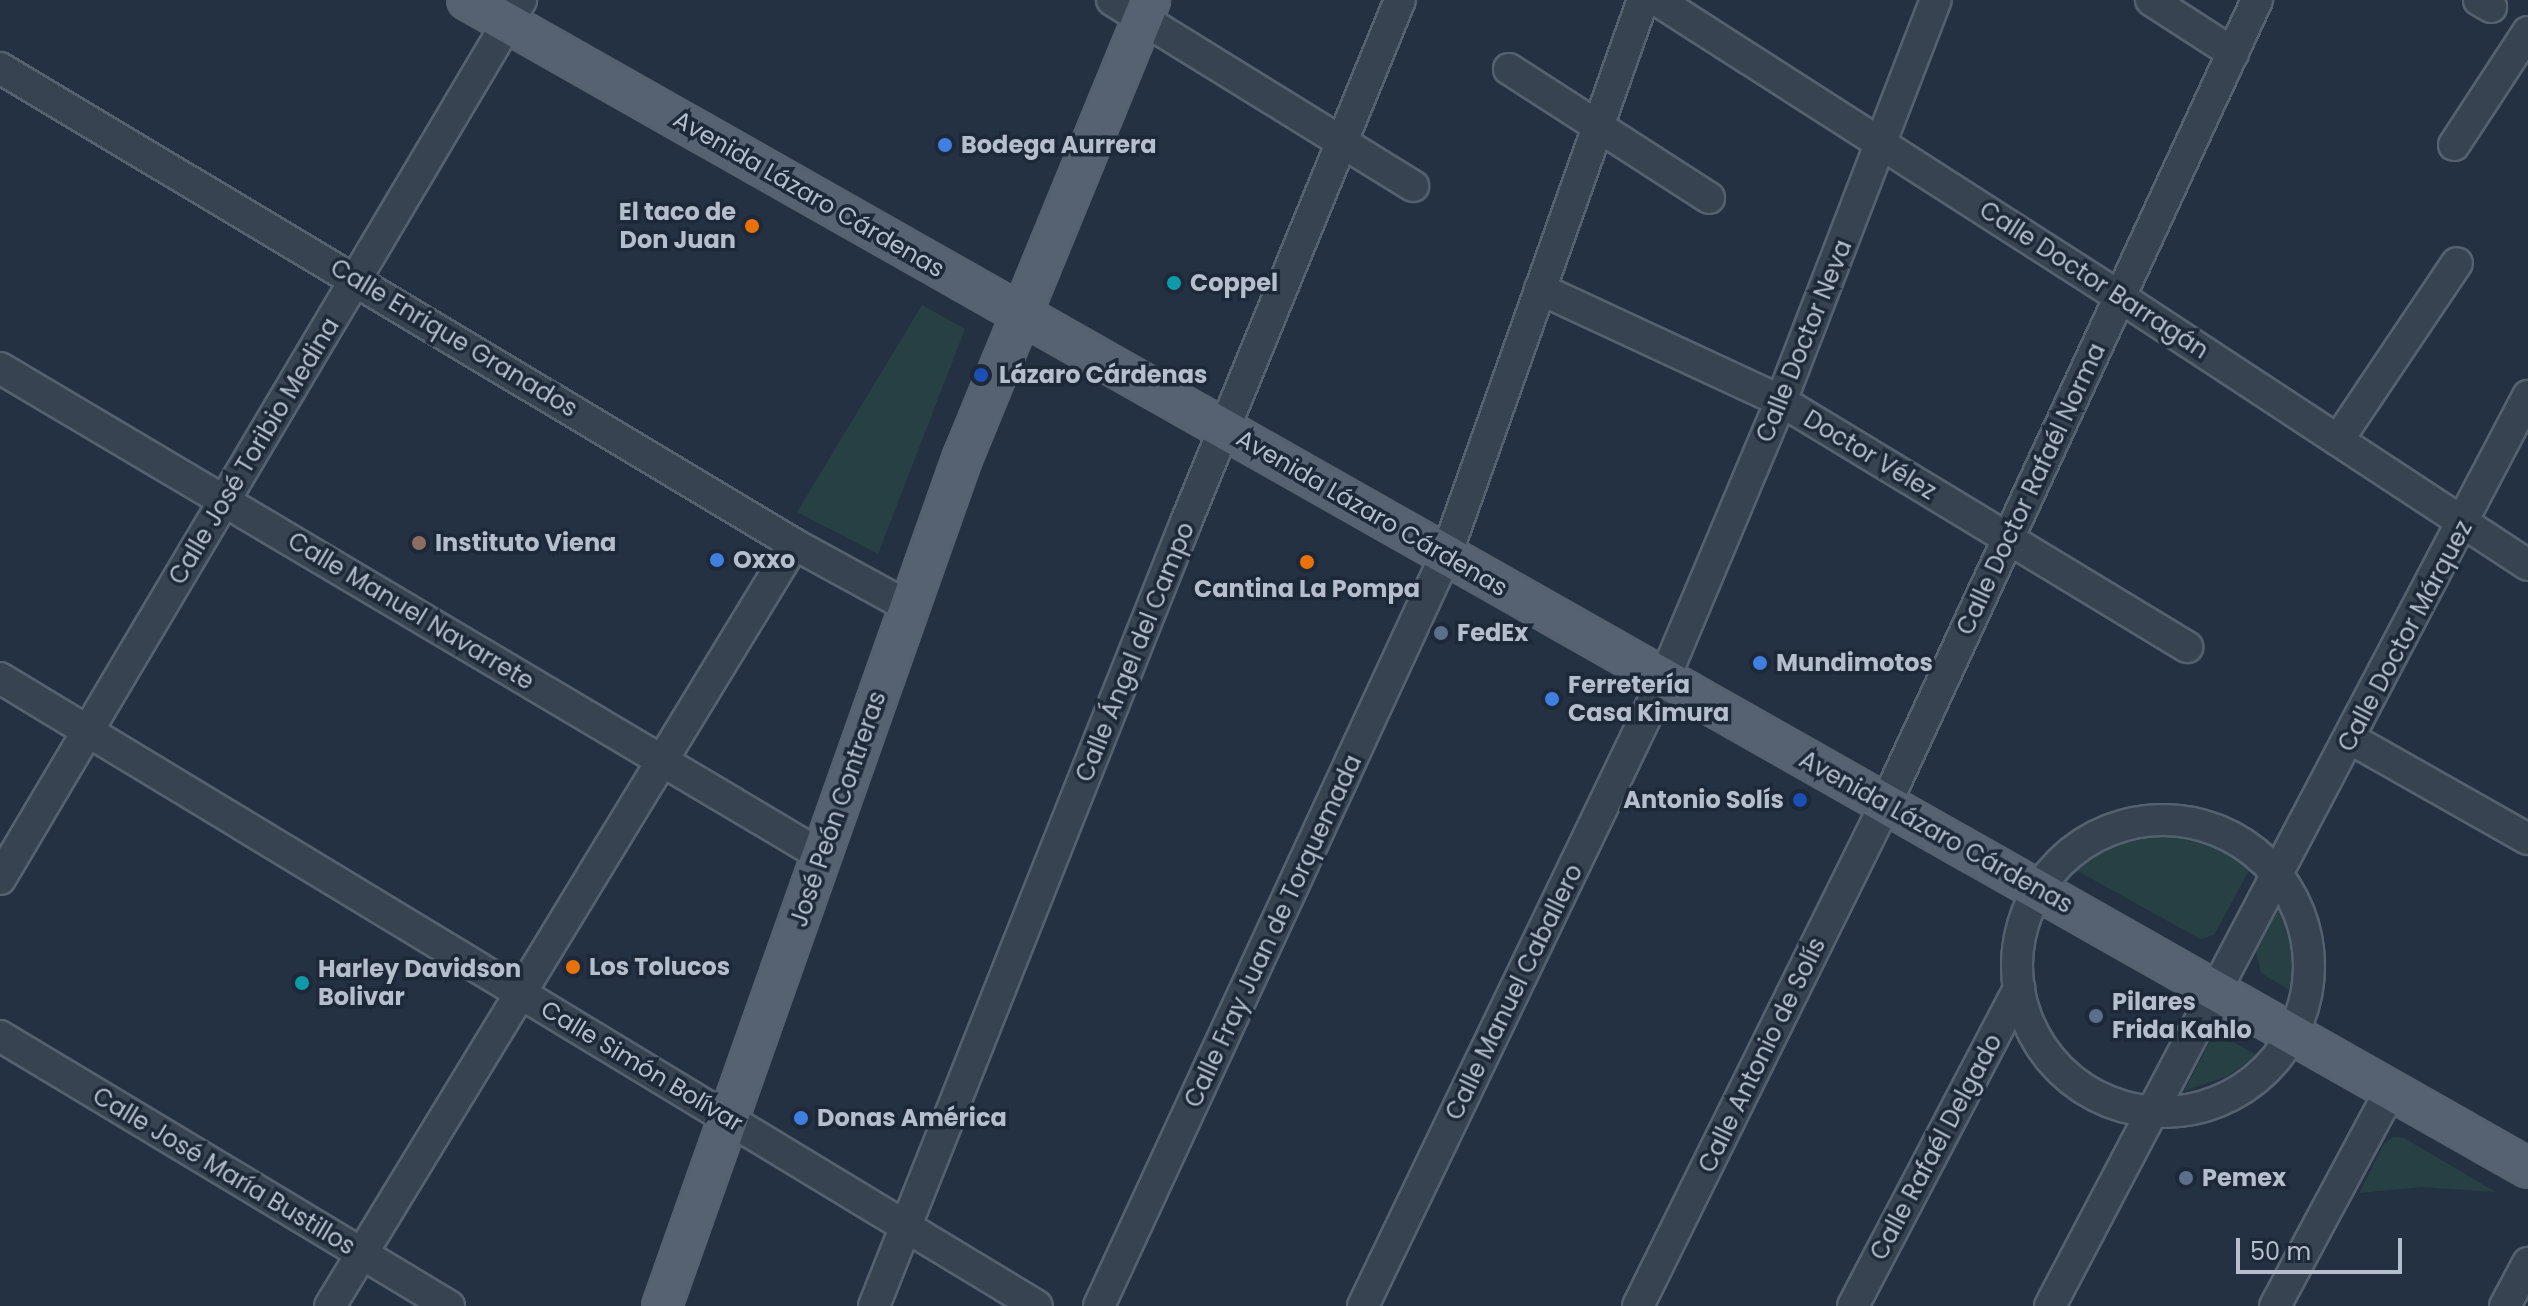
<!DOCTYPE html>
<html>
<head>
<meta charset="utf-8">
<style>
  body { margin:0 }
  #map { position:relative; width:2528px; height:1306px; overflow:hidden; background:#243143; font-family:Poppins,sans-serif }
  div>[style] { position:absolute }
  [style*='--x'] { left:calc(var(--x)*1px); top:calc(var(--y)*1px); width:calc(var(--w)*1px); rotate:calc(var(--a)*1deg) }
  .green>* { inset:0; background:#264044 }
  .roads { filter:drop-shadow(2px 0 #566170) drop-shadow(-2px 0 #566170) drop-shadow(0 2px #566170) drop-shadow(0 -2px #566170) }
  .minor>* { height:30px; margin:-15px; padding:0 15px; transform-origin:15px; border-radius:15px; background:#384352 }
  .minor>.ring { margin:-15px; padding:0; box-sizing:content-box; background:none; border:30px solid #384352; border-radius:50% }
  .major>* { height:38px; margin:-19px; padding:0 19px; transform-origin:19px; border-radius:19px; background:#566272 }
  .dots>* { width:22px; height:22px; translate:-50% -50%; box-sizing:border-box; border:4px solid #1d2838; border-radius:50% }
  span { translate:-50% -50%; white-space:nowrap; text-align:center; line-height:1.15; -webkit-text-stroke:7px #1d2838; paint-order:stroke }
  .poi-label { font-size:24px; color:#b5becc; font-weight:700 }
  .left { translate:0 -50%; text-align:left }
  .right { translate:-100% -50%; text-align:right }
  .street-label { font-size:24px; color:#b5becc }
  .scale { position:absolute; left:2236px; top:1238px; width:166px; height:36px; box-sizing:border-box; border:4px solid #b5becc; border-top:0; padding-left:10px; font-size:24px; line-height:28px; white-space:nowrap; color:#b5becc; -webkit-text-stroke:6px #1d2838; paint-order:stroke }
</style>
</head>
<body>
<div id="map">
  <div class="green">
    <div style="clip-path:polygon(922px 305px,965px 329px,878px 554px,797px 512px)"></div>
    <div style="clip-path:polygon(2164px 832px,2208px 838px,2235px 851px,2252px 865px,2214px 935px,2200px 939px,2076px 870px,2122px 840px)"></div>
    <div style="clip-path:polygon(2282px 901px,2294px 937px,2296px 969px,2293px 992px,2261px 973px,2256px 951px)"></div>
    <div style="clip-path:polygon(2215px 1032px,2257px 1055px,2228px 1076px,2184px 1091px)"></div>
    <div style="clip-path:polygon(2393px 1137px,2404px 1138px,2496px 1192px,2422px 1187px,2359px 1193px,2384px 1144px)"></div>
  </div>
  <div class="roads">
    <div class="minor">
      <div style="--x:1112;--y:0;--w:354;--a:31.7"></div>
      <div style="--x:1657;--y:0;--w:550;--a:32.68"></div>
      <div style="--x:2120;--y:297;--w:488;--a:33.3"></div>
      <div style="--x:2151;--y:0;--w:98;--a:32.9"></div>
      <div style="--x:2479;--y:0;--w:14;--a:30"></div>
      <div style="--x:0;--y:68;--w:926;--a:30.94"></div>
      <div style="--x:794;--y:544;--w:131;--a:28.7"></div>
      <div style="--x:1509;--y:69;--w:238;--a:32.8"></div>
      <div style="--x:2454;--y:145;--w:135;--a:-56.8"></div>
      <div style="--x:1540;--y:289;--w:266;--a:24.9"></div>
      <div style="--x:1781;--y:401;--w:475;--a:31.2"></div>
      <div style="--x:0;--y:368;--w:955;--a:30.68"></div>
      <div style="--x:2338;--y:440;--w:213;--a:-56.1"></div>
      <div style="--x:0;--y:678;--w:1212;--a:31.2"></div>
      <div style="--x:2351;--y:739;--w:203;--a:29.5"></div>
      <div class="ring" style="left:2017px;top:820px;width:262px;height:262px"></div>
      <div style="--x:0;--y:879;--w:1022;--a:-59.34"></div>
      <div style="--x:0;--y:1036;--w:524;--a:31.02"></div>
      <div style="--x:330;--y:1306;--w:892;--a:-58.66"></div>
      <div style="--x:874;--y:1306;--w:844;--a:-68.3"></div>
      <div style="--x:1186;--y:522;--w:564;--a:-67.71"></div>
      <div style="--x:1099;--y:1306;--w:827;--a:-65.2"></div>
      <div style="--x:1446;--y:555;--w:589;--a:-70.46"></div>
      <div style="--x:1363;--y:1306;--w:696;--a:-64.36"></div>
      <div style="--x:1664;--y:679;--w:302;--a:-67.2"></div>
      <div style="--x:1781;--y:401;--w:430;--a:-68.9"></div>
      <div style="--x:1638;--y:1306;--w:561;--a:-63.75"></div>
      <div style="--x:1886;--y:803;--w:885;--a:-65.2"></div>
      <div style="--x:1853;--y:1306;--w:359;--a:-62.4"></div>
      <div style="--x:2050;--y:1306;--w:1028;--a:-62.29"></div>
      <div style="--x:2275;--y:1306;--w:245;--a:-61.8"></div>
      <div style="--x:2505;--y:1306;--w:49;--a:-61.9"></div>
    </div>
    <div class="major">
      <div style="--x:467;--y:0;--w:2369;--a:29.54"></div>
      <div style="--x:662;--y:1306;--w:899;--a:-70.5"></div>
      <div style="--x:962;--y:459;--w:496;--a:-67.7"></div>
    </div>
  </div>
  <div class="dots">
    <div style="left:945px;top:145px;background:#3f7fe0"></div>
    <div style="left:752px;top:226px;background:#e8710a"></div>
    <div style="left:1174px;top:283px;background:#0f9aa8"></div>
    <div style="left:981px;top:375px;background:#1a4fb4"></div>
    <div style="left:419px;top:543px;background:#8d6e63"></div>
    <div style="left:717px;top:560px;background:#3f7fe0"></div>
    <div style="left:1307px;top:562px;background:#e8710a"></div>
    <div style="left:1441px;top:633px;background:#5c6f8a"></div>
    <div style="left:1760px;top:663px;background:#3f7fe0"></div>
    <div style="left:1552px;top:699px;background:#3f7fe0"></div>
    <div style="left:1800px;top:800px;background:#1a4fb4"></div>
    <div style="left:573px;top:967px;background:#e8710a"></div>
    <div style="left:302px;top:983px;background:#0f9aa8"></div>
    <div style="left:2096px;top:1016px;background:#5c6f8a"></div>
    <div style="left:801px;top:1118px;background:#3f7fe0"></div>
    <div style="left:2186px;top:1178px;background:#5c6f8a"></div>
  </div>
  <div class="poi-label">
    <span class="left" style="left:961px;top:145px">Bodega Aurrera</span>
    <span class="right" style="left:736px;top:226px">El taco de<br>Don Juan</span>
    <span class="left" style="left:1190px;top:283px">Coppel</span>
    <span class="left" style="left:999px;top:375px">Lázaro Cárdenas</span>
    <span class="left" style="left:435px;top:543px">Instituto Viena</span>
    <span class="left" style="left:733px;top:560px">Oxxo</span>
    <span style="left:1307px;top:589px">Cantina La Pompa</span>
    <span class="left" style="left:1457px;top:633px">FedEx</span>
    <span class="left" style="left:1776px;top:663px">Mundimotos</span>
    <span class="left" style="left:1568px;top:699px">Ferretería<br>Casa Kimura</span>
    <span class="right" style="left:1784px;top:800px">Antonio Solís</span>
    <span class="left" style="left:589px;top:967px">Los Tolucos</span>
    <span class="left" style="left:318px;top:983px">Harley Davidson<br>Bolivar</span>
    <span class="left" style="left:2112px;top:1016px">Pilares<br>Frida Kahlo</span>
    <span class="left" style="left:817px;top:1118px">Donas América</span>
    <span class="left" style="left:2202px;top:1178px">Pemex</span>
  </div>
  <div class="street-label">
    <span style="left:809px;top:194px;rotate:30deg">Avenida Lázaro Cárdenas</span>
    <span style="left:2094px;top:280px;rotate:33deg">Calle Doctor Barragán</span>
    <span style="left:454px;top:338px;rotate:31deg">Calle Enrique Granados</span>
    <span style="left:1804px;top:341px;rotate:-68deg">Calle Doctor Neva</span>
    <span style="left:254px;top:451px;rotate:-59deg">Calle José Toribio Medina</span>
    <span style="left:1870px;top:455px;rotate:31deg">Doctor Vélez</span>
    <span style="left:2031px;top:489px;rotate:-65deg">Calle Doctor Rafaél Norma</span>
    <span style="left:1372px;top:513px;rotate:30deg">Avenida Lázaro Cárdenas</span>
    <span style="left:411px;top:611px;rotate:31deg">Calle Manuel Navarrete</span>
    <span style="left:2405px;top:636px;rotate:-62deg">Calle Doctor Márquez</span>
    <span style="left:1135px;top:652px;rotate:-68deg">Calle Ángel del Campo</span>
    <span style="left:838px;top:809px;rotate:-71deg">José Peón Contreras</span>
    <span style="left:1936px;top:832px;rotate:29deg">Avenida Lázaro Cárdenas</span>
    <span style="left:1273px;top:931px;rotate:-65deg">Calle Fray Juan de Torquemada</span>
    <span style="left:1514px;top:992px;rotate:-64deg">Calle Manuel Caballero</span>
    <span style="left:1762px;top:1055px;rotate:-64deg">Calle Antonio de Solís</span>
    <span style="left:642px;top:1066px;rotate:31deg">Calle Simón Bolívar</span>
    <span style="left:1936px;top:1147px;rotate:-62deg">Calle Rafaél Delgado</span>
    <span style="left:224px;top:1171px;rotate:31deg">Calle José María Bustillos</span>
  </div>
  <div class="scale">50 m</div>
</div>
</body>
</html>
